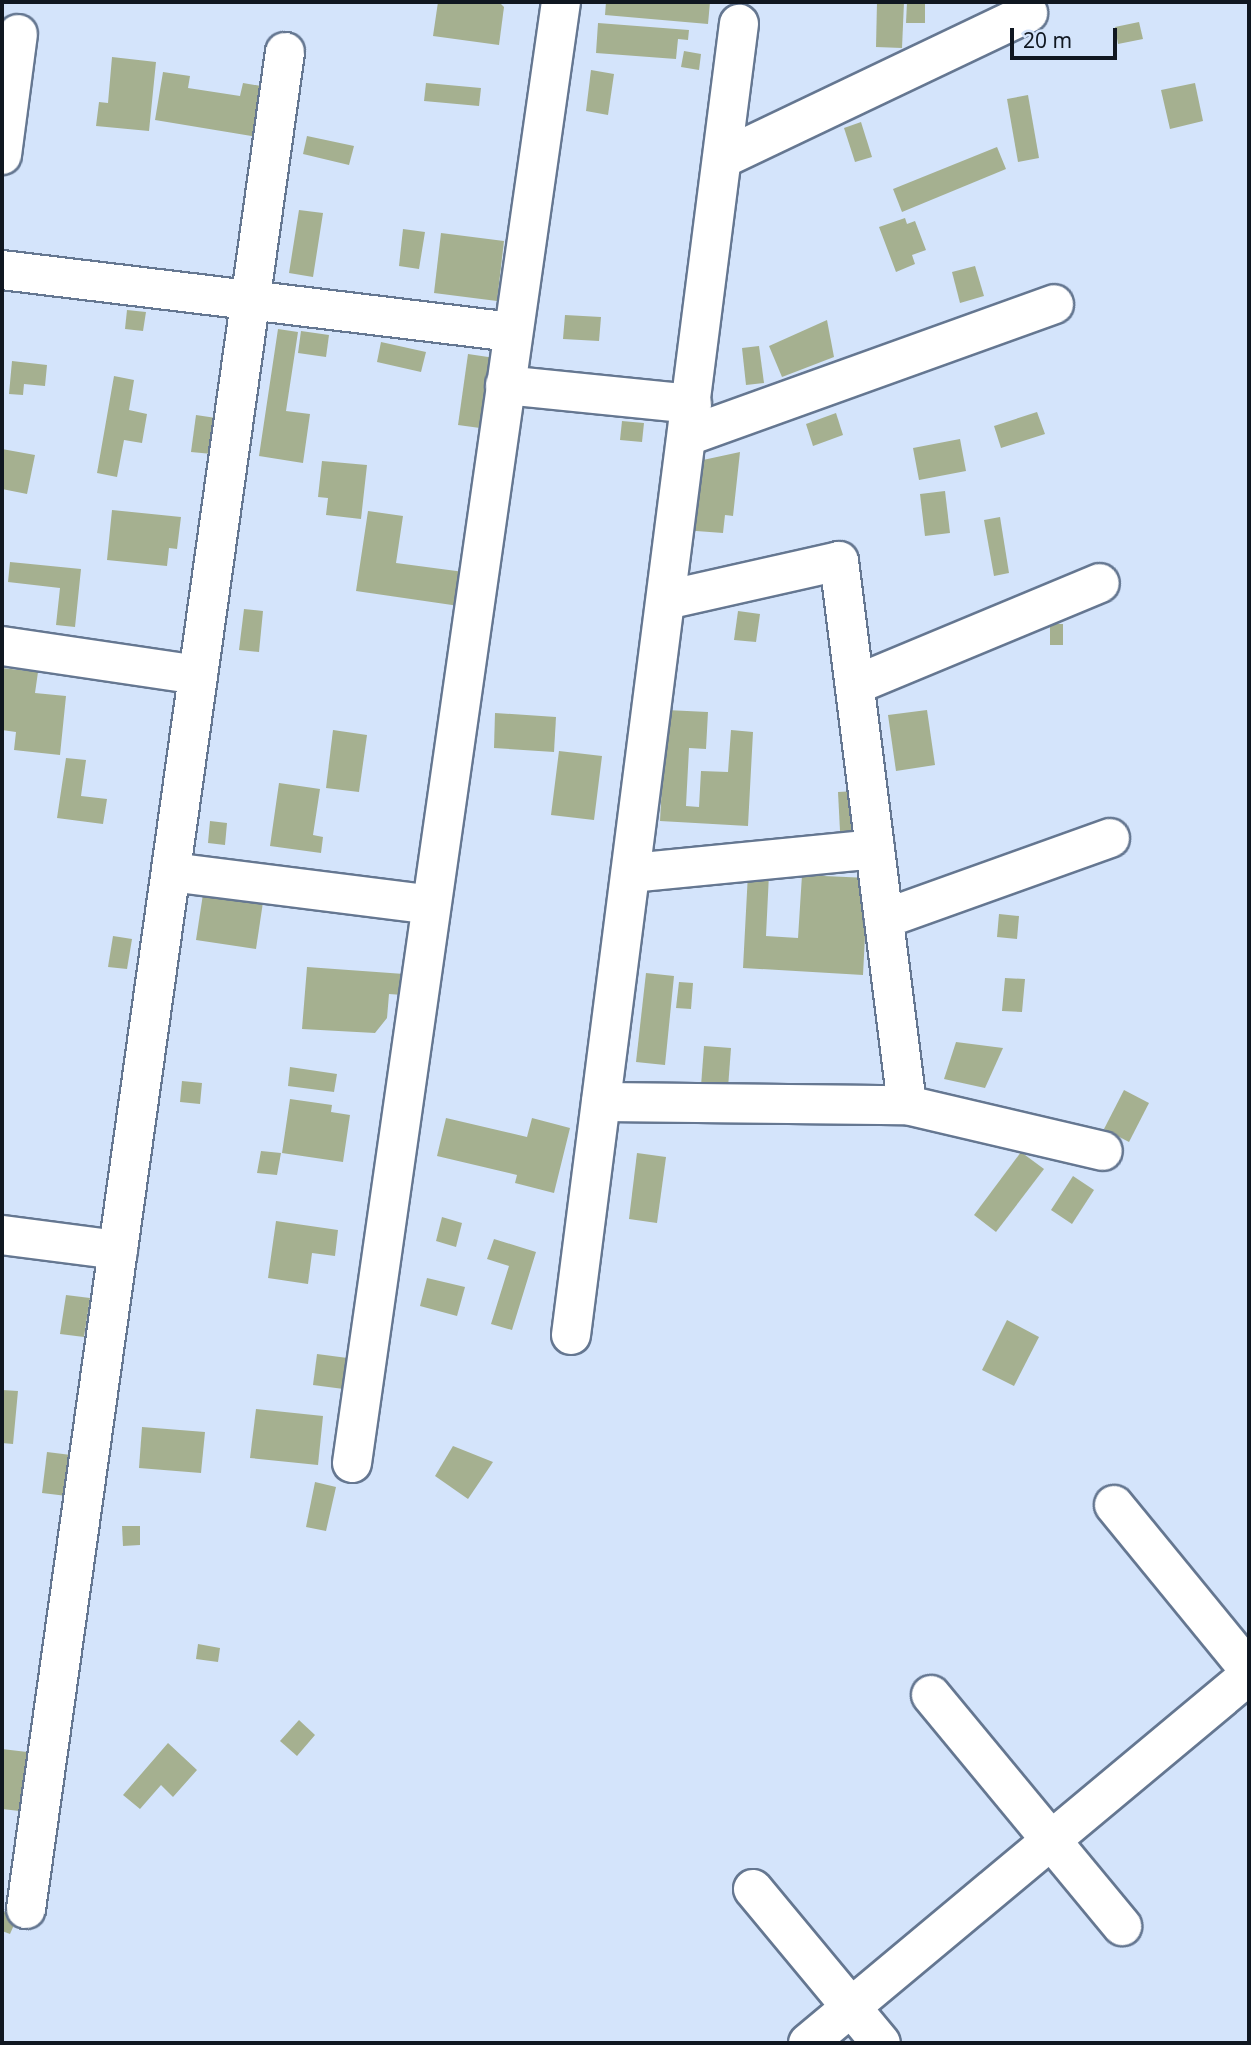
<!DOCTYPE html>
<html>
<head>
<meta charset="utf-8">
<style>
  body { margin:0 }
  #map { position:relative; width:1251px; height:2045px; overflow:hidden; background:#d4e4fb; font-family:"Noto Sans",sans-serif }
  div>[style] { position:absolute }
  [style*='--x'] { left:calc(var(--x)*1px); top:calc(var(--y)*1px); width:calc(var(--w)*1px); rotate:calc(var(--a)*1deg) }
  .building>* { inset:0; background:#a5b090 }
  .roads { filter:drop-shadow(2px 0 #657791) drop-shadow(-2px 0 #657791) drop-shadow(0 2px #657791) drop-shadow(0 -2px #657791) }
  .street>* { height:38px; margin:-19px; padding:0 19px; transform-origin:19px; border-radius:19px; background:#fff }
  span { translate:-50% -50%; white-space:nowrap; text-align:center; line-height:1.15; -webkit-text-stroke:5px #d4e4fb; paint-order:stroke }
  .frame { position:absolute; inset:0; border:4px solid #101721; pointer-events:none }
  .scale { position:absolute; left:1010px; top:28px; width:107px; height:32px; box-sizing:border-box; border:4px solid #101721; border-top:0; padding-left:9px; font-size:21px; line-height:24px; white-space:nowrap; color:#101721; -webkit-text-stroke:5px #d4e4fb; paint-order:stroke }
</style>
</head>
<body>
<div id="map">
  <div class="building">
    <div style="clip-path:polygon(438px 2px,499px 2px,504px 7px,499px 45px,433px 36px)"></div>
    <div style="clip-path:polygon(606px 2px,710px 2px,708px 24px,605px 15px)"></div>
    <div style="clip-path:polygon(877px 2px,904px 2px,902px 48px,876px 47px)"></div>
    <div style="clip-path:polygon(907px 2px,925px 2px,925px 23px,906px 23px)"></div>
    <div style="clip-path:polygon(1139px 22px,1143px 39px,1118px 44px,1115px 27px)"></div>
    <div style="clip-path:polygon(598px 23px,689px 30px,688px 40px,678px 39px,676px 59px,596px 53px)"></div>
    <div style="clip-path:polygon(684px 51px,701px 54px,699px 70px,681px 67px)"></div>
    <div style="clip-path:polygon(112px 57px,156px 62px,149px 131px,96px 126px,99px 102px,108px 103px)"></div>
    <div style="clip-path:polygon(591px 70px,614px 74px,608px 115px,586px 111px)"></div>
    <div style="clip-path:polygon(163px 72px,190px 76px,188px 88px,240px 96px,243px 83px,267px 87px,258px 137px,155px 120px)"></div>
    <div style="clip-path:polygon(426px 83px,481px 88px,479px 106px,424px 101px)"></div>
    <div style="clip-path:polygon(1195px 83px,1203px 121px,1170px 129px,1161px 90px)"></div>
    <div style="clip-path:polygon(1028px 95px,1039px 158px,1018px 162px,1007px 99px)"></div>
    <div style="clip-path:polygon(861px 122px,872px 157px,855px 162px,844px 128px)"></div>
    <div style="clip-path:polygon(307px 136px,354px 146px,349px 165px,303px 154px)"></div>
    <div style="clip-path:polygon(997px 147px,1006px 169px,902px 212px,893px 189px)"></div>
    <div style="clip-path:polygon(299px 210px,323px 213px,313px 277px,289px 273px)"></div>
    <div style="clip-path:polygon(905px 218px,907px 224px,915px 221px,926px 250px,912px 255px,915px 264px,896px 272px,879px 227px)"></div>
    <div style="clip-path:polygon(403px 229px,425px 232px,419px 269px,399px 266px)"></div>
    <div style="clip-path:polygon(441px 233px,504px 241px,497px 301px,434px 293px)"></div>
    <div style="clip-path:polygon(975px 266px,984px 296px,960px 303px,952px 272px)"></div>
    <div style="clip-path:polygon(127px 310px,146px 312px,143px 331px,125px 329px)"></div>
    <div style="clip-path:polygon(565px 315px,601px 317px,599px 341px,563px 339px)"></div>
    <div style="clip-path:polygon(827px 320px,834px 357px,782px 377px,769px 346px)"></div>
    <div style="clip-path:polygon(278px 329px,298px 332px,286px 411px,310px 414px,303px 463px,259px 456px)"></div>
    <div style="clip-path:polygon(301px 331px,329px 335px,326px 357px,298px 353px)"></div>
    <div style="clip-path:polygon(381px 342px,426px 352px,421px 372px,377px 362px)"></div>
    <div style="clip-path:polygon(759px 346px,764px 383px,746px 385px,742px 348px)"></div>
    <div style="clip-path:polygon(468px 354px,495px 358px,480px 428px,458px 425px)"></div>
    <div style="clip-path:polygon(12px 361px,47px 365px,45px 386px,24px 384px,23px 395px,9px 394px)"></div>
    <div style="clip-path:polygon(114px 376px,134px 380px,129px 410px,147px 414px,142px 443px,124px 440px,117px 477px,97px 473px)"></div>
    <div style="clip-path:polygon(1037px 412px,1045px 434px,1001px 448px,994px 426px)"></div>
    <div style="clip-path:polygon(836px 413px,843px 435px,813px 446px,806px 424px)"></div>
    <div style="clip-path:polygon(196px 415px,216px 418px,212px 454px,191px 452px)"></div>
    <div style="clip-path:polygon(622px 421px,644px 423px,642px 442px,620px 440px)"></div>
    <div style="clip-path:polygon(960px 439px,966px 471px,919px 480px,913px 448px)"></div>
    <div style="clip-path:polygon(2px 449px,35px 455px,27px 494px,2px 489px)"></div>
    <div style="clip-path:polygon(740px 452px,733px 516px,725px 515px,723px 533px,683px 530px,689px 463px)"></div>
    <div style="clip-path:polygon(322px 461px,367px 465px,361px 519px,326px 515px,328px 498px,318px 497px)"></div>
    <div style="clip-path:polygon(945px 491px,950px 533px,925px 536px,920px 494px)"></div>
    <div style="clip-path:polygon(112px 510px,181px 517px,177px 549px,169px 548px,167px 566px,107px 560px)"></div>
    <div style="clip-path:polygon(368px 511px,403px 516px,396px 563px,464px 572px,459px 606px,356px 591px)"></div>
    <div style="clip-path:polygon(1000px 517px,1009px 573px,994px 576px,984px 520px)"></div>
    <div style="clip-path:polygon(10px 562px,81px 569px,75px 627px,56px 625px,60px 588px,8px 582px)"></div>
    <div style="clip-path:polygon(244px 609px,263px 611px,259px 652px,239px 650px)"></div>
    <div style="clip-path:polygon(738px 611px,760px 614px,756px 642px,734px 640px)"></div>
    <div style="clip-path:polygon(1050px 624px,1063px 624px,1063px 645px,1050px 645px)"></div>
    <div style="clip-path:polygon(2px 668px,38px 672px,35px 693px,66px 696px,60px 755px,14px 750px,16px 732px,2px 730px)"></div>
    <div style="clip-path:polygon(666px 710px,708px 712px,706px 749px,689px 748px,686px 806px,699px 807px,701px 771px,728px 772px,731px 730px,753px 732px,748px 826px,660px 821px)"></div>
    <div style="clip-path:polygon(927px 710px,935px 765px,896px 771px,888px 715px)"></div>
    <div style="clip-path:polygon(495px 713px,556px 717px,554px 752px,494px 748px)"></div>
    <div style="clip-path:polygon(333px 730px,367px 735px,359px 792px,326px 788px)"></div>
    <div style="clip-path:polygon(559px 751px,602px 756px,594px 820px,551px 815px)"></div>
    <div style="clip-path:polygon(66px 758px,86px 760px,81px 796px,107px 799px,103px 824px,57px 818px)"></div>
    <div style="clip-path:polygon(279px 783px,320px 789px,313px 835px,323px 837px,321px 853px,270px 846px)"></div>
    <div style="clip-path:polygon(856px 791px,859px 831px,840px 831px,838px 792px)"></div>
    <div style="clip-path:polygon(210px 821px,227px 823px,225px 845px,208px 843px)"></div>
    <div style="clip-path:polygon(748px 873px,769px 874px,766px 936px,798px 938px,802px 875px,868px 878px,863px 975px,743px 968px)"></div>
    <div style="clip-path:polygon(203px 894px,263px 902px,256px 949px,196px 940px)"></div>
    <div style="clip-path:polygon(999px 914px,1019px 916px,1017px 939px,997px 937px)"></div>
    <div style="clip-path:polygon(113px 936px,132px 939px,127px 969px,108px 967px)"></div>
    <div style="clip-path:polygon(307px 967px,418px 975px,417px 996px,389px 994px,387px 1018px,375px 1033px,302px 1029px)"></div>
    <div style="clip-path:polygon(646px 973px,674px 976px,665px 1065px,636px 1062px)"></div>
    <div style="clip-path:polygon(1005px 978px,1025px 979px,1022px 1012px,1002px 1011px)"></div>
    <div style="clip-path:polygon(679px 982px,693px 983px,691px 1009px,676px 1008px)"></div>
    <div style="clip-path:polygon(956px 1042px,1003px 1048px,985px 1088px,944px 1079px)"></div>
    <div style="clip-path:polygon(704px 1046px,731px 1048px,728px 1088px,701px 1086px)"></div>
    <div style="clip-path:polygon(290px 1067px,337px 1074px,334px 1092px,288px 1086px)"></div>
    <div style="clip-path:polygon(182px 1081px,202px 1083px,200px 1104px,180px 1102px)"></div>
    <div style="clip-path:polygon(1124px 1090px,1149px 1103px,1129px 1142px,1104px 1129px)"></div>
    <div style="clip-path:polygon(290px 1099px,332px 1105px,331px 1112px,350px 1115px,343px 1162px,282px 1153px)"></div>
    <div style="clip-path:polygon(446px 1118px,527px 1137px,532px 1118px,570px 1128px,554px 1193px,515px 1183px,517px 1175px,437px 1156px)"></div>
    <div style="clip-path:polygon(261px 1151px,281px 1153px,277px 1175px,257px 1173px)"></div>
    <div style="clip-path:polygon(1021px 1152px,1044px 1169px,996px 1232px,974px 1215px)"></div>
    <div style="clip-path:polygon(637px 1153px,666px 1157px,657px 1223px,629px 1219px)"></div>
    <div style="clip-path:polygon(1073px 1176px,1094px 1190px,1072px 1224px,1051px 1210px)"></div>
    <div style="clip-path:polygon(442px 1217px,462px 1223px,456px 1247px,436px 1241px)"></div>
    <div style="clip-path:polygon(276px 1221px,338px 1230px,335px 1256px,312px 1253px,308px 1284px,268px 1278px)"></div>
    <div style="clip-path:polygon(494px 1239px,536px 1252px,512px 1330px,491px 1324px,509px 1266px,487px 1259px)"></div>
    <div style="clip-path:polygon(427px 1278px,465px 1287px,457px 1316px,420px 1306px)"></div>
    <div style="clip-path:polygon(66px 1295px,90px 1298px,84px 1337px,60px 1334px)"></div>
    <div style="clip-path:polygon(1007px 1320px,1039px 1337px,1014px 1386px,982px 1370px)"></div>
    <div style="clip-path:polygon(317px 1354px,363px 1360px,359px 1391px,313px 1385px)"></div>
    <div style="clip-path:polygon(2px 1390px,18px 1391px,13px 1444px,2px 1443px)"></div>
    <div style="clip-path:polygon(256px 1409px,323px 1416px,318px 1465px,250px 1458px)"></div>
    <div style="clip-path:polygon(142px 1427px,205px 1432px,201px 1473px,139px 1468px)"></div>
    <div style="clip-path:polygon(453px 1446px,493px 1462px,468px 1499px,435px 1476px)"></div>
    <div style="clip-path:polygon(47px 1452px,71px 1455px,67px 1496px,42px 1493px)"></div>
    <div style="clip-path:polygon(315px 1482px,336px 1487px,326px 1531px,306px 1527px)"></div>
    <div style="clip-path:polygon(122px 1526px,140px 1526px,140px 1545px,123px 1546px)"></div>
    <div style="clip-path:polygon(198px 1644px,220px 1648px,218px 1662px,196px 1659px)"></div>
    <div style="clip-path:polygon(299px 1720px,315px 1735px,297px 1756px,280px 1741px)"></div>
    <div style="clip-path:polygon(168px 1743px,197px 1770px,173px 1797px,161px 1785px,140px 1809px,123px 1795px)"></div>
    <div style="clip-path:polygon(2px 1749px,44px 1754px,37px 1813px,2px 1809px)"></div>
    <div style="clip-path:polygon(2px 1911px,17px 1918px,10px 1934px,2px 1931px)"></div>
  </div>
  <div class="roads">
    <div class="street">
      <div style="--x:2;--y:155;--w:122;--a:-82.5"></div>
      <div style="--x:724;--y:158;--w:337;--a:-25.5"></div>
      <div style="--x:2;--y:270;--w:514;--a:6.93"></div>
      <div style="--x:505;--y:385;--w:188;--a:5.8"></div>
      <div style="--x:688;--y:436;--w:389;--a:-19.8"></div>
      <div style="--x:666;--y:600;--w:177;--a:-12.7"></div>
      <div style="--x:839;--y:561;--w:548;--a:82.87"></div>
      <div style="--x:2;--y:646;--w:198;--a:8.4"></div>
      <div style="--x:855;--y:685;--w:265;--a:-22.6"></div>
      <div style="--x:171;--y:872;--w:262;--a:7.2"></div>
      <div style="--x:631;--y:873;--w:245;--a:-5.6"></div>
      <div style="--x:884;--y:919;--w:240;--a:-19.7"></div>
      <div style="--x:601;--y:1102;--w:306;--a:0.6"></div>
      <div style="--x:907;--y:1105;--w:201;--a:13.2"></div>
      <div style="--x:2;--y:1235;--w:117;--a:7.4"></div>
      <div style="--x:571;--y:1335;--w:1322;--a:-82.7"></div>
      <div style="--x:352;--y:1463;--w:1476;--a:-81.86"></div>
      <div style="--x:1114;--y:1505;--w:213;--a:50.7"></div>
      <div style="--x:931;--y:1695;--w:300;--a:50.4"></div>
      <div style="--x:753;--y:1889;--w:200;--a:50.3"></div>
      <div style="--x:26;--y:1909;--w:1875;--a:-82.06"></div>
      <div style="--x:808;--y:2043;--w:574;--a:-39.84"></div>
    </div>
  </div>
  <div class="frame"></div>
  <div class="scale">20 m</div>
</div>
</body>
</html>
